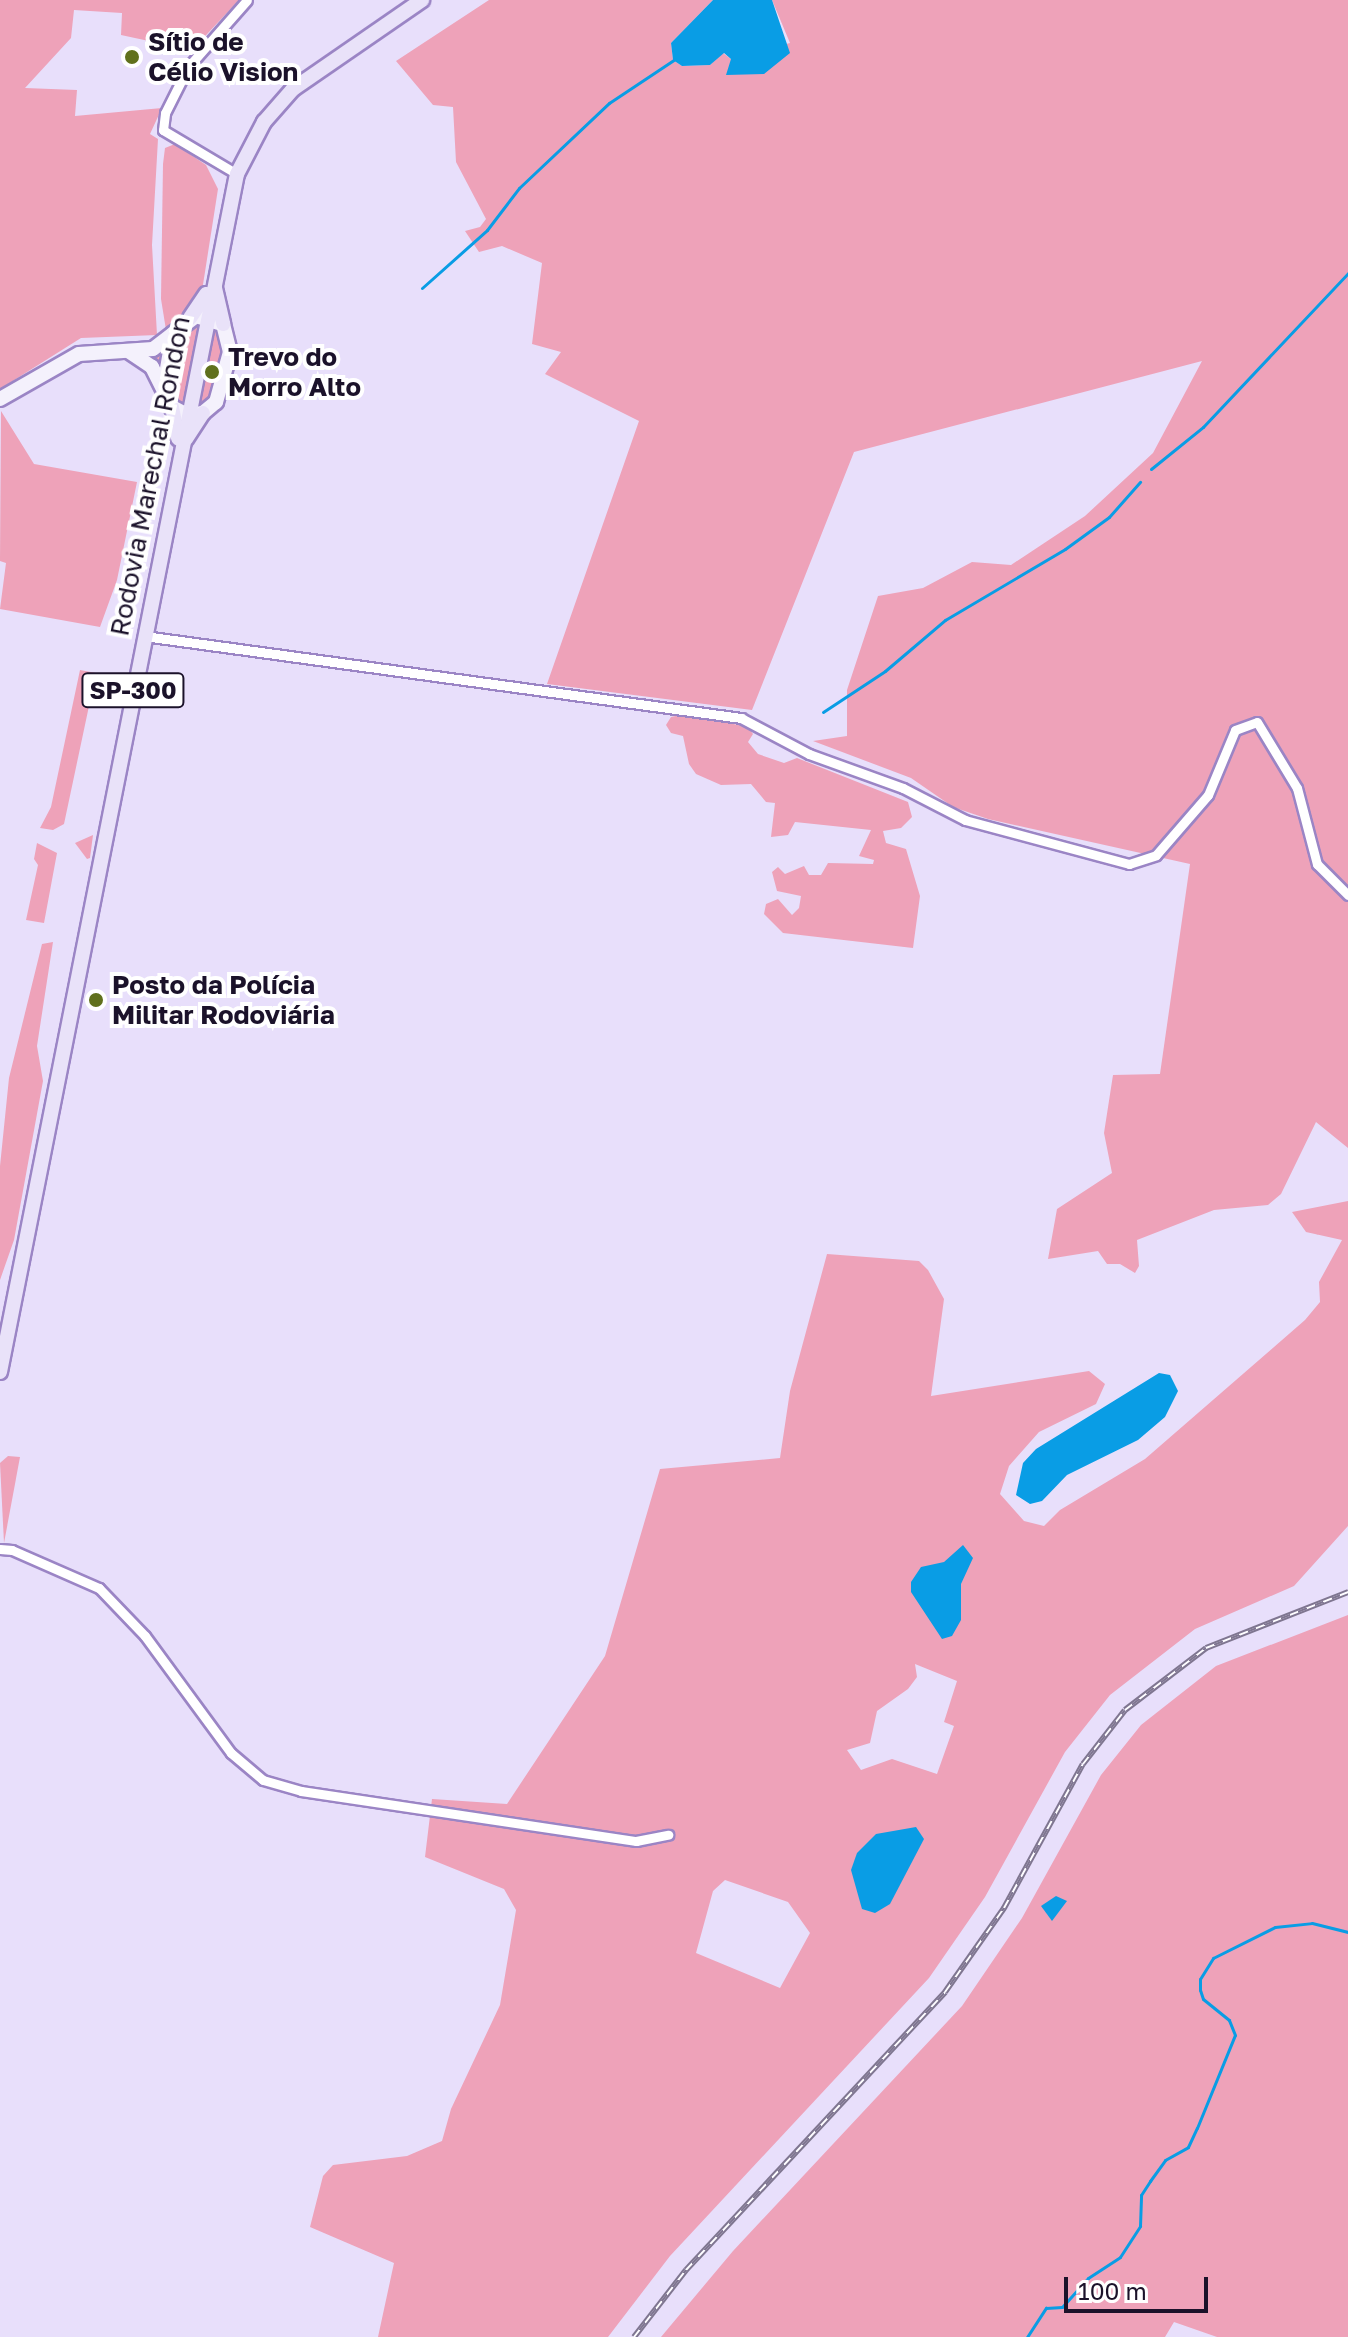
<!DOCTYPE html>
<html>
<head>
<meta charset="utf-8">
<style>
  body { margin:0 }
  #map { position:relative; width:1348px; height:2337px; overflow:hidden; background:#e8dffb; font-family:"Golos Text",sans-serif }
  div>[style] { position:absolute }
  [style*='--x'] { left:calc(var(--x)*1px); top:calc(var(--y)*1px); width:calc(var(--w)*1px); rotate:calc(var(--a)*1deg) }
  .green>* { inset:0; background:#eea2b9 }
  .water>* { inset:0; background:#099de5 }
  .stream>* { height:3px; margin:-1.5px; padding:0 1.5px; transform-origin:1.5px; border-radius:1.5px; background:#099de5 }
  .roads { filter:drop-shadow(2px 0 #9b85c5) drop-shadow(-2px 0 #9b85c5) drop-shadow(0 2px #9b85c5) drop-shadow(0 -2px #9b85c5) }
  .street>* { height:9px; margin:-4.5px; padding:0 4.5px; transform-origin:4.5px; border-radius:4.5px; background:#fff }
  .secondary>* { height:14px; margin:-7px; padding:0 7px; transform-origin:7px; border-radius:7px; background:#f4f1fc }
  .primary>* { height:14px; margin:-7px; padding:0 7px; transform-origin:7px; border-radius:7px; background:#e9e2f9 }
  .rail>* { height:6px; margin-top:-3px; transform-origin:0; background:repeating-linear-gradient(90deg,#fff 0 9px,#7f7690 0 18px); box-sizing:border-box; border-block:2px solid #7f7690 }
  .dots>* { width:22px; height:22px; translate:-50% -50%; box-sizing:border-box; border:4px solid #fff; border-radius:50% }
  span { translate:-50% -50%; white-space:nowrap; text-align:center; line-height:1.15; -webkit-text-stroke:8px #fff; paint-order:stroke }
  .shield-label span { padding:2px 6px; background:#fff; border:2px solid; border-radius:6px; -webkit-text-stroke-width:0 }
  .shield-label { font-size:24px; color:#1b122a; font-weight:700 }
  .poi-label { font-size:26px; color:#1b122a; font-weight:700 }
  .left { translate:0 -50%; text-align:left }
  .street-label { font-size:26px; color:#1b122a }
  .scale { position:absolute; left:1064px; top:2277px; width:144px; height:36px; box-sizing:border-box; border:4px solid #1b122a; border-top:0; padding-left:10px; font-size:24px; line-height:28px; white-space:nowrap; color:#1b122a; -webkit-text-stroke:6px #fff; paint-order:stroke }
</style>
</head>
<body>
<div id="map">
  <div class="green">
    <div style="clip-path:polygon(0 0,239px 0,194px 48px,186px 49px,121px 35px,122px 13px,74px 10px,71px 38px,25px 88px,77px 90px,75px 116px,162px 108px,150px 134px,158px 139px,152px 245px,157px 335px,81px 338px,0 389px)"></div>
    <div style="clip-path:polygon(489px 0,713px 0,671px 43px,673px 60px,682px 66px,710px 65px,723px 53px,731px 59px,790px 43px,772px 0,1348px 0,1348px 1148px,1316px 1122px,1281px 1194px,1268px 1205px,1214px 1210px,1137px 1240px,1139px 1266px,1135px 1273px,1120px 1264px,1107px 1264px,1098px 1251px,1048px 1259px,1057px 1209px,1112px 1173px,1104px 1133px,1113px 1075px,1160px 1074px,1190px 864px,988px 819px,953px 807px,911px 778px,813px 741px,847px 736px,847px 690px,878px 596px,923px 588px,972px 562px,1011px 565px,1085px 516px,1153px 453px,1202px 361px,854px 452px,752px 710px,547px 684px,639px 421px,545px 374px,561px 352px,532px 344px,542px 263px,502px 246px,479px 252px,465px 231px,480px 227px,486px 219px,456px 162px,453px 107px,433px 105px,396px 61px)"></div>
    <div style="clip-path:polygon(175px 144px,206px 165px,218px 189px,202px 291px,167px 336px,161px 299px,163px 164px,165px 148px)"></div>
    <div style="clip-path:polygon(191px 321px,214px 323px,225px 339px,220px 390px,205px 408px,179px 407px,141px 355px)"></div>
    <div style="clip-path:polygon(1px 411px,34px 464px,137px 482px,117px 580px,100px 627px,0 609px,6px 563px,0 561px)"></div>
    <div style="clip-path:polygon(80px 670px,96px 673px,64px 824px,53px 830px,40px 828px,51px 807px)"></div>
    <div style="clip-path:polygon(685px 714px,748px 727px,753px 734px,748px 742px,758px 754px,784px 763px,797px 758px,908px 802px,912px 817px,901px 828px,883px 831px,886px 843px,906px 849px,920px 896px,913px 948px,783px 933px,764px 914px,766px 904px,778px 899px,792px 915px,799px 908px,801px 896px,777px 891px,772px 872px,778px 867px,785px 874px,804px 866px,809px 875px,821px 875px,828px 863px,873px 864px,874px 860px,859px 856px,871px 830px,795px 822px,788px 835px,771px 837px,775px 803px,766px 802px,751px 784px,721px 785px,696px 774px,689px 764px,683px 736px,671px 733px,666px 725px,671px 717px)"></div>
    <div style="clip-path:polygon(93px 835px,90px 858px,87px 859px,75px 843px)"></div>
    <div style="clip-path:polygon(37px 843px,57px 853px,44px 923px,26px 920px,38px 865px,34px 859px)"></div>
    <div style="clip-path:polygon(53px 942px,37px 1046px,43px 1081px,14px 1240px,0 1280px,0 1166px,9px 1078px,42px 944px)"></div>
    <div style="clip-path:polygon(evenodd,1348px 1201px,1348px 1526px,1294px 1586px,1195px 1629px,1110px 1695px,1065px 1752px,985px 1897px,929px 1978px,670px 2256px,608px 2337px,378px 2337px,394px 2263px,310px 2227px,323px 2176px,333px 2165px,407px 2156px,442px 2141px,451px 2109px,500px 2005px,516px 1910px,504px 1889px,425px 1857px,432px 1799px,507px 1804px,605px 1656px,660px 1469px,780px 1458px,790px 1391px,827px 1254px,919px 1261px,928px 1270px,944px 1299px,931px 1396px,1089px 1371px,1105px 1384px,1096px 1404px,1039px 1432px,1009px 1466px,1000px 1494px,1024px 1521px,1044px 1526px,1060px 1510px,1145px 1459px,1305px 1320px,1320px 1302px,1319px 1282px,1342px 1240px,1306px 1232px,1292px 1212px,1348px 1201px,915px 1664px,957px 1681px,944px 1722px,954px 1726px,937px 1774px,892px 1759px,861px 1770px,847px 1750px,870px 1743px,877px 1711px,908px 1689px,917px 1677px,915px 1664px,1348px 1201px,725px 1880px,788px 1902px,810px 1933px,780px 1988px,696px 1953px,713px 1891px,725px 1880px)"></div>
    <div style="clip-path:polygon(8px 1456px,20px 1457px,4px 1543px,0 1463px)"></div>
    <div style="clip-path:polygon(1348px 1615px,1348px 2337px,1217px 2337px,1174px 2322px,1165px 2337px,661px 2337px,733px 2251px,962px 2006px,1022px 1918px,1101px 1775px,1141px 1725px,1216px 1666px)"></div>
  </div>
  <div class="water">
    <div style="clip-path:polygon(713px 0,772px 0,790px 53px,764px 74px,726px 75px,731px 59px,724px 53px,710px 65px,682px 66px,673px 60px,671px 43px)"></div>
    <div style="clip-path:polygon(1159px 1373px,1170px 1375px,1178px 1391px,1165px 1417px,1138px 1440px,1067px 1475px,1042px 1501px,1030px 1504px,1016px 1495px,1023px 1463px,1036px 1449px)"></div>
    <div style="clip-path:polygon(963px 1545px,973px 1558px,961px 1584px,961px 1620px,952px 1636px,942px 1639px,911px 1592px,911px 1582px,921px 1567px,944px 1562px)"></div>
    <div style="clip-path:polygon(916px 1827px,924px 1839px,890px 1904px,875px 1913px,862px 1909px,851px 1870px,857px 1853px,876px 1834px)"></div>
    <div style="clip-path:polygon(1056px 1896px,1067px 1901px,1052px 1921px,1041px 1906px)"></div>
  </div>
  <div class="stream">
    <div style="--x:422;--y:288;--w:87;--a:-41.7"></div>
    <div style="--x:487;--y:230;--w:53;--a:-52.7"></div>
    <div style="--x:519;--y:188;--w:124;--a:-43.4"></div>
    <div style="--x:609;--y:103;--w:79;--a:-33.7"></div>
    <div style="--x:1151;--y:469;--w:67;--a:-38.9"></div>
    <div style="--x:1203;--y:427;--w:212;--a:-46.7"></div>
    <div style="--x:823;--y:712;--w:74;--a:-33.5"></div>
    <div style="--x:885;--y:671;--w:79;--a:-40.4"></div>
    <div style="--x:945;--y:620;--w:139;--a:-30.6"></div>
    <div style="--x:1065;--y:549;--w:54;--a:-36"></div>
    <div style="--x:1109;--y:517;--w:47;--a:-48.5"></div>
    <div style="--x:1027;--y:2337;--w:35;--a:-57"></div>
    <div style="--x:1046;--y:2308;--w:16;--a:-4"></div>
    <div style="--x:1062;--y:2307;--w:39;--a:-48"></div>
    <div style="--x:1088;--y:2278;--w:38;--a:-33"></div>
    <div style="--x:1120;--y:2257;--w:37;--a:-57"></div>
    <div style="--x:1140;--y:2226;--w:31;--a:-88"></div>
    <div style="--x:1141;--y:2195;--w:17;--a:-57"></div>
    <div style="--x:1150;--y:2181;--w:26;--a:-54"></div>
    <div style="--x:1165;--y:2160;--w:26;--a:-29"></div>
    <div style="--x:1188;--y:2147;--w:21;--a:-65"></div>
    <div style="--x:1197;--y:2128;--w:100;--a:-67.8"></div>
    <div style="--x:1235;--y:2035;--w:16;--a:-112"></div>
    <div style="--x:1229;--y:2020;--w:33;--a:-141"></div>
    <div style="--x:1203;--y:1999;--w:9;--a:-108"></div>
    <div style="--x:1200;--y:1990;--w:11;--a:-90"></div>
    <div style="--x:1200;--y:1979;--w:25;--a:-58"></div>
    <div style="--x:1213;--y:1958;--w:69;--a:-26.6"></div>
    <div style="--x:1275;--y:1927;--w:37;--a:-6"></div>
    <div style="--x:1312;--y:1923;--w:37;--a:14"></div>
  </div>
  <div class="roads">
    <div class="street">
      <div style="--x:237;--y:174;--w:86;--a:-149.3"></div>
      <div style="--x:163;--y:130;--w:17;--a:-83"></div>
      <div style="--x:165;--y:113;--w:51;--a:-63.4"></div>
      <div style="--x:188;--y:67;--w:89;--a:-48.6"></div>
      <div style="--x:144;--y:636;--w:603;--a:7.82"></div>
      <div style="--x:741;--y:718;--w:77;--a:27.9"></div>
      <div style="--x:809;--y:754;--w:100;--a:19.9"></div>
      <div style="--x:903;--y:788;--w:70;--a:27.3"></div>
      <div style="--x:965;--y:820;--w:170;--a:15"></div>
      <div style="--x:1129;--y:864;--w:28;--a:-18"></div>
      <div style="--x:1156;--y:855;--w:79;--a:-49.1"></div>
      <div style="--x:1208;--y:795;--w:70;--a:-67.4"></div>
      <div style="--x:1235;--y:730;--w:23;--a:-20"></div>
      <div style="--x:1257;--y:722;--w:77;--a:58.8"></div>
      <div style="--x:1297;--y:788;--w:79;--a:75.3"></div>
      <div style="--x:1317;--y:864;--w:44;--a:45"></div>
      <div style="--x:0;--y:1549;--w:12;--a:5"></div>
      <div style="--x:12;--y:1550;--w:95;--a:23.6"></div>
      <div style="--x:99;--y:1588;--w:66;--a:46.2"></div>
      <div style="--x:145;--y:1636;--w:145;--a:53.7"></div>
      <div style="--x:231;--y:1753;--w:42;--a:40.2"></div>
      <div style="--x:263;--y:1780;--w:40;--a:16"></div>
      <div style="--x:301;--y:1791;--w:339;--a:8.5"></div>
      <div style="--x:636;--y:1841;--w:33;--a:-11"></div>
    </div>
    <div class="secondary">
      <div style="--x:164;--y:386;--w:53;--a:-80.2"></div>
      <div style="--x:0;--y:399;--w:91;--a:-29.7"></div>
      <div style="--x:79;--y:354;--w:74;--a:-3.9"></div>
      <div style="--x:153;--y:349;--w:54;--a:-37.5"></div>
      <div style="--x:196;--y:316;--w:28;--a:17"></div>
      <div style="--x:223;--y:324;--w:29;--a:76"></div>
      <div style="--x:230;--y:352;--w:52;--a:105.6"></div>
      <div style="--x:216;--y:402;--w:17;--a:140"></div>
      <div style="--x:203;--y:413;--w:16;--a:173"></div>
      <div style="--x:187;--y:415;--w:17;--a:-152"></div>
      <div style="--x:172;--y:407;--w:45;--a:-116.6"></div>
      <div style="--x:152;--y:367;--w:27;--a:-146"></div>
    </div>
    <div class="primary">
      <div style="--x:215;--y:288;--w:37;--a:77"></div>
      <div style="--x:190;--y:318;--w:29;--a:-56"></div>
      <div style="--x:172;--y:407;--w:32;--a:79"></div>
      <div style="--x:186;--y:439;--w:31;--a:-57"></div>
      <div style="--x:0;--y:1372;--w:1221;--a:-78.81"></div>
      <div style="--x:237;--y:174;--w:59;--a:-62.6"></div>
      <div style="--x:264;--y:122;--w:44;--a:-48.7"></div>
      <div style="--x:293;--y:89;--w:157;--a:-34.6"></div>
    </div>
  </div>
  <div class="rail">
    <div style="--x:634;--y:2337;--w:85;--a:-52.2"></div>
    <div style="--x:686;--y:2270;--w:380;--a:-47"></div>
    <div style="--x:945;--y:1992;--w:103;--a:-54.9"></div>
    <div style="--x:1004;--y:1908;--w:164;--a:-61.3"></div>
    <div style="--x:1083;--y:1764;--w:68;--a:-52.1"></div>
    <div style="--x:1125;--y:1710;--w:102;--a:-37.4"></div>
    <div style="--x:1206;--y:1648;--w:153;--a:-21.5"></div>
  </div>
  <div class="dots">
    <div style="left:132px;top:57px;background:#60701c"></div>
    <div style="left:212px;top:372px;background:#60701c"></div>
    <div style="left:96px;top:1000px;background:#60701c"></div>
  </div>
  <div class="shield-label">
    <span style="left:133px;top:690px">SP-300</span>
  </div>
  <div class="poi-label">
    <span class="left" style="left:148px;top:57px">Sítio de<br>Célio Vision</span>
    <span class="left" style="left:228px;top:372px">Trevo do<br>Morro Alto</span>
    <span class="left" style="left:112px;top:1000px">Posto da Polícia<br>Militar Rodoviária</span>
  </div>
  <div class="street-label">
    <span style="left:150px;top:476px;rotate:-79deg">Rodovia Marechal Rondon</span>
  </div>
  <div class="scale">100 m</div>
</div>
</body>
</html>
